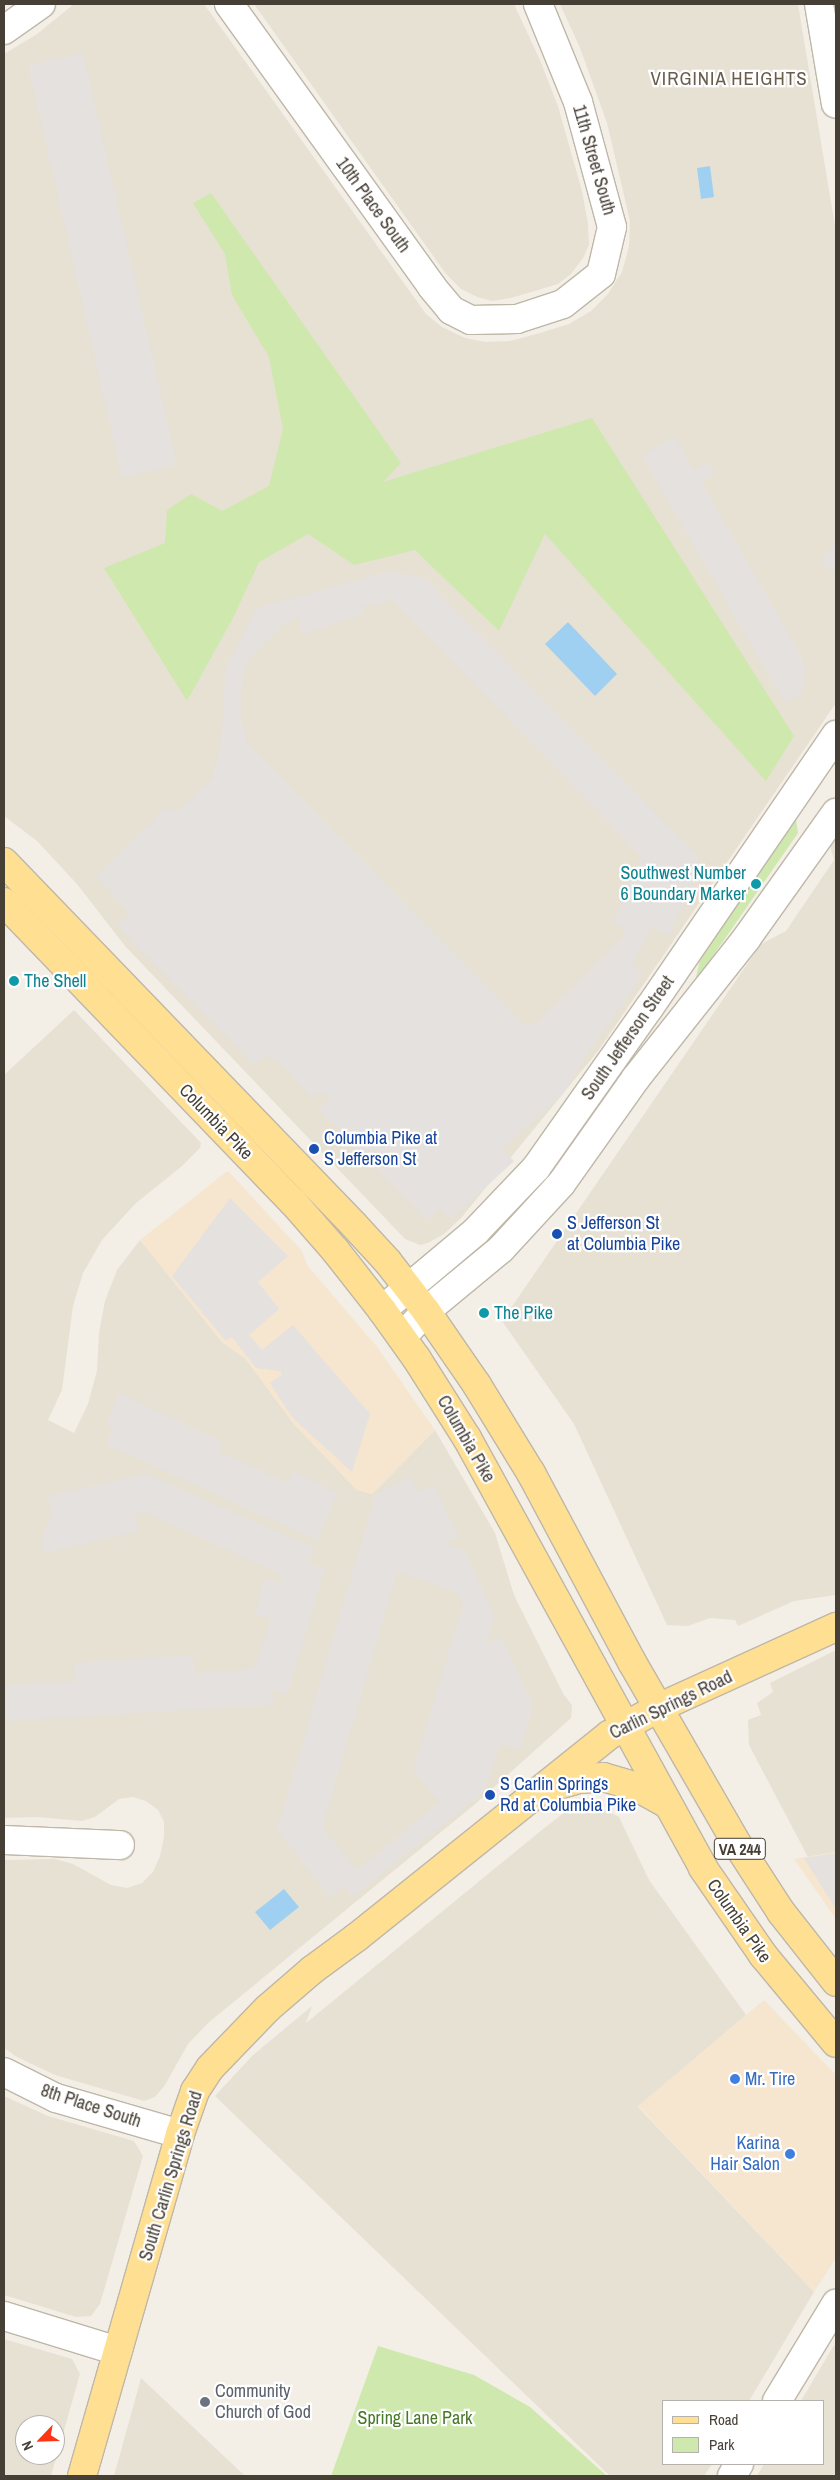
<!DOCTYPE html>
<html>
<head>
<meta charset="utf-8">
<style>
  body { margin:0 }
  #map { position:relative; width:840px; height:2480px; overflow:hidden; background:#f3efe6; font-family:"Archivo Narrow",sans-serif }
  div>[style] { position:absolute }
  [style*='--x'] { left:calc(var(--x)*1px); top:calc(var(--y)*1px); width:calc(var(--w)*1px); rotate:calc(var(--a)*1deg) }
  .residential>* { inset:0; background:#e7e1d4 }
  .commercial>* { inset:0; background:#f6e6d0 }
  .green>* { inset:0; background:#cee8ad }
  .parking>* { inset:0; background:#e4e1de }
  .water>* { inset:0; background:#a0d0f1 }
  .roads { filter:drop-shadow(1px 0 #bfb7a8) drop-shadow(-1px 0 #bfb7a8) drop-shadow(0 1px #bfb7a8) drop-shadow(0 -1px #bfb7a8) }
  .minor>* { height:28px; margin:-14px; padding:0 14px; transform-origin:14px; border-radius:14px; background:#fff }
  .major>* { height:28px; margin:-14px; padding:0 14px; transform-origin:14px; border-radius:14px; background:#ffe093 }
  .dots>* { width:14px; height:14px; translate:-50% -50%; box-sizing:border-box; border:2px solid #fff; border-radius:50% }
  span { translate:-50% -50%; white-space:nowrap; text-align:center; line-height:1.15; -webkit-text-stroke:4.5px #fff; paint-order:stroke }
  .shield-label span { padding:1px 4px; background:#fff; border:1px solid; border-radius:4px; -webkit-text-stroke-width:0 }
  .shield-label { font-size:16px; color:#463f35; font-weight:700 }
  .street-label { font-size:18px; color:#463f35 }
  .culture-label { font-size:18px; color:#0d838f }
  .right { translate:-100% -50%; text-align:right }
  .left { translate:0 -50%; text-align:left }
  .transit-label { font-size:18px; color:#164399 }
  .shop-label { font-size:18px; color:#366cbe }
  .worship-label { font-size:18px; color:#5b616d }
  .park-label { font-size:18px; color:#467927 }
  .neighbourhood-label { font-size:19px; color:#695d4c; letter-spacing:1px }
  .frame { position:absolute; inset:0; border:5px solid #463f35; pointer-events:none }
  .legend { position:absolute; left:662px; top:2400px; width:162px; height:65px; box-sizing:border-box; background:#fff; border:1px solid #b5b2ae; margin:0; padding:6px 9px; list-style:none; font-size:15px; color:#463f35 }
  .legend li { display:flex; align-items:center; gap:10px; height:25px }
  .legend b { width:25px; border:1px solid #b5b2ae }
  .north { position:absolute; left:15px; top:2415px; width:50px; height:50px; box-sizing:border-box; background:#fff; border:1px solid #b5b2ae; border-radius:50%; rotate:246deg; font-size:14px; font-weight:700; line-height:20px; text-align:center; color:#463f35 }
  .north::after { content:''; display:block; margin:auto; width:18px; height:22px; background:#fe3512; clip-path:polygon(50% 0,100% 100%,50% 72%,0 100%) }
</style>
</head>
<body>
<div id="map">
  <div class="residential">
    <div style="clip-path:polygon(74px 4px,204px 4px,426px 314px,442px 327px,465px 338px,486px 342px,510px 341px,540px 333px,569px 324px,591px 311px,608px 294px,622px 272px,629px 246px,630px 221px,607px 123px,580px 48px,560px 4px,798px 4px,836px 232px,836px 703px,598px 1051px,461px 1218px,444px 1234px,428px 1243px,420px 1245px,405px 1239px,125px 946px,77px 884px,37px 841px,4px 816px,4px 54px,37px 34px)"></div>
    <div style="clip-path:polygon(254px 4px,514px 4px,540px 60px,558px 106px,582px 191px,588px 224px,589px 245px,583px 258px,571px 274px,558px 284px,511px 298px,492px 301px,477px 297px,461px 289px,446px 274px)"></div>
    <div style="clip-path:polygon(836px 831px,836px 1595px,794px 1601px,738px 1626px,735px 1620px,710px 1618px,688px 1626px,667px 1625px,574px 1424px,502px 1321px,761px 944px,786px 931px,834px 860px,829px 842px)"></div>
    <div style="clip-path:polygon(74px 1010px,201px 1143px,200px 1148px,182px 1166px,135px 1204px,102px 1240px,83px 1273px,73px 1306px,62px 1390px,48px 1420px,74px 1433px,88px 1404px,97px 1371px,99px 1333px,105px 1301px,117px 1270px,140px 1240px,222px 1342px,245px 1358px,294px 1424px,357px 1490px,372px 1494px,435px 1430px,495px 1533px,514px 1595px,564px 1695px,572px 1705px,571px 1718px,474px 1805px,208px 2023px,188px 2044px,165px 2085px,155px 2097px,144px 2101px,55px 2075px,17px 2057px,4px 2048px,4px 1860px,55px 1859px,73px 1864px,111px 1885px,127px 1888px,142px 1883px,153px 1872px,160px 1856px,164px 1837px,164px 1822px,158px 1810px,146px 1801px,133px 1797px,119px 1799px,95px 1817px,82px 1821px,37px 1817px,4px 1818px,4px 1075px)"></div>
    <div style="clip-path:polygon(836px 1650px,836px 1852px,808px 1857px,749px 1745px,748px 1720px,761px 1715px,757px 1703px,773px 1692px,770px 1683px)"></div>
    <div style="clip-path:polygon(588px 1801px,619px 1817px,649px 1880px,746px 2015px,638px 2107px,814px 2292px,749px 2401px,664px 2401px,664px 2464px,712px 2464px,704px 2476px,610px 2476px,215px 2096px,253px 2055px,312px 2006px,306px 2023px,543px 1829px,578px 1802px)"></div>
    <div style="clip-path:polygon(4px 2096px,48px 2116px,134px 2141px,143px 2156px,100px 2304px,91px 2316px,76px 2317px,4px 2295px)"></div>
    <div style="clip-path:polygon(evenodd,4px 2339px,72px 2359px,80px 2374px,51px 2476px,4px 2476px,4px 2339px,25px 2425px,55px 2425px,55px 2455px,25px 2455px,25px 2425px)"></div>
    <div style="clip-path:polygon(834px 2345px,836px 2346px,836px 2476px,757px 2476px,764px 2464px,824px 2464px,824px 2401px,801px 2401px)"></div>
    <div style="clip-path:polygon(141px 2378px,245px 2476px,114px 2476px)"></div>
  </div>
  <div class="commercial">
    <div style="clip-path:polygon(226px 1172px,229px 1172px,302px 1251px,307px 1265px,378px 1348px,435px 1430px,372px 1494px,357px 1490px,294px 1424px,245px 1358px,222px 1342px,140px 1240px)"></div>
    <div style="clip-path:polygon(836px 1852px,836px 1919px,794px 1859px)"></div>
    <div style="clip-path:polygon(764px 2000px,836px 2075px,836px 2258px,814px 2292px,638px 2106px)"></div>
  </div>
  <div class="green">
    <div style="clip-path:polygon(211px 193px,401px 463px,383px 482px,592px 418px,794px 736px,766px 781px,545px 534px,499px 631px,415px 550px,354px 565px,308px 534px,259px 562px,233px 618px,187px 701px,104px 568px,165px 543px,167px 510px,191px 494px,222px 511px,269px 486px,283px 429px,269px 357px,232px 295px,225px 254px,193px 203px)"></div>
    <div style="clip-path:polygon(795px 812px,798px 833px,695px 982px,703px 946px)"></div>
    <div style="clip-path:polygon(606px 1090px,612px 1091px,540px 1201px,448px 1278px,447px 1271px)"></div>
    <div style="clip-path:polygon(378px 2346px,474px 2375px,530px 2407px,607px 2476px,331px 2476px)"></div>
  </div>
  <div class="parking">
    <div style="clip-path:polygon(83px 53px,177px 465px,122px 477px,28px 65px)"></div>
    <div style="clip-path:polygon(674px 436px,694px 470px,708px 462px,716px 474px,702px 483px,798px 650px,806px 669px,801px 695px,785px 703px,642px 456px)"></div>
    <div style="clip-path:polygon(836px 543px,836px 573px,820px 561px)"></div>
    <div style="clip-path:polygon(evenodd,388px 572px,423px 577px,697px 855px,698px 873px,669px 935px,652px 927px,632px 964px,644px 973px,583px 1060px,562px 1095px,502px 1149px,514px 1161px,451px 1219px,440px 1208px,426px 1220px,319px 1109px,328px 1101px,327px 1095px,321px 1092px,312px 1097px,286px 1069px,269px 1056px,264px 1056px,254px 1065px,122px 931px,118px 924px,130px 914px,96px 876px,166px 808px,178px 811px,212px 778px,222px 738px,224px 687px,227px 666px,257px 608px,388px 572px,391px 598px,641px 856px,613px 923px,626px 930px,623px 937px,535px 1024px,524px 1025px,247px 743px,241px 717px,242px 677px,249px 659px,281px 627px,297px 617px,302px 634px,364px 614px,361px 607px,369px 604px,372px 608px,391px 598px)"></div>
    <div style="clip-path:polygon(230px 1198px,288px 1256px,258px 1282px,279px 1309px,249px 1335px,262px 1350px,293px 1325px,370px 1414px,352px 1472px,295px 1420px,286px 1408px,270px 1383px,282px 1375px,280px 1371px,256px 1368px,232px 1337px,226px 1341px,172px 1276px)"></div>
    <div style="clip-path:polygon(119px 1393px,223px 1442px,219px 1452px,287px 1482px,295px 1472px,338px 1493px,316px 1540px,106px 1444px,113px 1430px,107px 1422px)"></div>
    <div style="clip-path:polygon(146px 1474px,315px 1548px,308px 1563px,325px 1569px,287px 1695px,272px 1689px,274px 1705px,4px 1721px,4px 1685px,75px 1681px,74px 1663px,193px 1655px,195px 1673px,248px 1670px,256px 1665px,271px 1619px,255px 1615px,264px 1579px,281px 1582px,283px 1575px,144px 1512px,135px 1515px,139px 1531px,45px 1553px,41px 1539px,51px 1514px,48px 1496px)"></div>
    <div style="clip-path:polygon(evenodd,411px 1477px,419px 1492px,434px 1484px,458px 1536px,443px 1542px,465px 1551px,495px 1616px,487px 1644px,501px 1637px,533px 1705px,521px 1749px,500px 1744px,484px 1792px,353px 1896px,344px 1886px,330px 1897px,277px 1830px,375px 1495px,411px 1477px,397px 1572px,459px 1593px,463px 1604px,413px 1770px,440px 1802px,357px 1870px,322px 1828px,397px 1572px)"></div>
    <div style="clip-path:polygon(836px 1853px,836px 1909px,804px 1858px)"></div>
  </div>
  <div class="water">
    <div style="clip-path:polygon(710px 166px,714px 197px,701px 199px,697px 168px)"></div>
    <div style="clip-path:polygon(568px 622px,617px 674px,595px 696px,545px 644px)"></div>
    <div style="clip-path:polygon(284px 1889px,299px 1907px,270px 1930px,255px 1912px)"></div>
  </div>
  <div class="roads">
    <div class="minor">
      <div style="--x:229;--y:4;--w:348;--a:54.3"></div>
      <div style="--x:432;--y:287;--w:30;--a:50"></div>
      <div style="--x:451;--y:310;--w:22;--a:27"></div>
      <div style="--x:471;--y:320;--w:46;--a:-1.2"></div>
      <div style="--x:517;--y:319;--w:48;--a:-18.1"></div>
      <div style="--x:563;--y:304;--w:48;--a:-38.3"></div>
      <div style="--x:601;--y:274;--w:48;--a:-76.8"></div>
      <div style="--x:612;--y:227;--w:130;--a:-105.2"></div>
      <div style="--x:578;--y:102;--w:106;--a:-112.2"></div>
      <div style="--x:819;--y:4;--w:101;--a:80.4"></div>
      <div style="--x:4;--y:30;--w:45;--a:-35.1"></div>
      <div style="--x:382;--y:1310;--w:123;--a:-40"></div>
      <div style="--x:476;--y:1231;--w:87;--a:-46.4"></div>
      <div style="--x:536;--y:1168;--w:196;--a:-54.8"></div>
      <div style="--x:649;--y:1008;--w:331;--a:-55.6"></div>
      <div style="--x:402;--y:1337;--w:35;--a:-47"></div>
      <div style="--x:426;--y:1311;--w:97;--a:-39.6"></div>
      <div style="--x:501;--y:1249;--w:88;--a:-47.3"></div>
      <div style="--x:561;--y:1184;--w:130;--a:-54.7"></div>
      <div style="--x:636;--y:1078;--w:177;--a:-51.6"></div>
      <div style="--x:746;--y:939;--w:155;--a:-54.5"></div>
      <div style="--x:4;--y:1840;--w:116;--a:2.5"></div>
      <div style="--x:4;--y:2072;--w:58;--a:26.6"></div>
      <div style="--x:56;--y:2098;--w:129;--a:16.2"></div>
      <div style="--x:4;--y:2316;--w:119;--a:17.1"></div>
      <div style="--x:777;--y:2401;--w:114;--a:-58.7"></div>
      <div style="--x:732;--y:2476;--w:14;--a:-60"></div>
    </div>
    <div class="major">
      <div style="--x:4;--y:862;--w:504;--a:46.04"></div>
      <div style="--x:354;--y:1225;--w:50;--a:47.4"></div>
      <div style="--x:388;--y:1262;--w:62;--a:52.2"></div>
      <div style="--x:426;--y:1311;--w:90;--a:55.4"></div>
      <div style="--x:477;--y:1385;--w:103;--a:58.5"></div>
      <div style="--x:531;--y:1473;--w:214;--a:61.9"></div>
      <div style="--x:632;--y:1662;--w:210;--a:60"></div>
      <div style="--x:737;--y:1844;--w:81;--a:57.1"></div>
      <div style="--x:781;--y:1912;--w:89;--a:51.8"></div>
      <div style="--x:4;--y:902;--w:417;--a:46.1"></div>
      <div style="--x:293;--y:1202;--w:64;--a:48.8"></div>
      <div style="--x:335;--y:1250;--w:76;--a:51.9"></div>
      <div style="--x:382;--y:1310;--w:60;--a:54.5"></div>
      <div style="--x:417;--y:1359;--w:93;--a:57.7"></div>
      <div style="--x:467;--y:1438;--w:491;--a:61.2"></div>
      <div style="--x:703;--y:1868;--w:106;--a:55.4"></div>
      <div style="--x:763;--y:1955;--w:114;--a:50.3"></div>
      <div style="--x:548;--y:1788;--w:33;--a:-16"></div>
      <div style="--x:580;--y:1779;--w:23;--a:-5"></div>
      <div style="--x:603;--y:1777;--w:33;--a:16"></div>
      <div style="--x:635;--y:1786;--w:37;--a:29"></div>
      <div style="--x:82;--y:2476;--w:356;--a:-74"></div>
      <div style="--x:180;--y:2134;--w:46;--a:-70.8"></div>
      <div style="--x:195;--y:2091;--w:27;--a:-57"></div>
      <div style="--x:210;--y:2068;--w:83;--a:-46"></div>
      <div style="--x:268;--y:2008;--w:58;--a:-40.8"></div>
      <div style="--x:312;--y:1970;--w:56;--a:-36.3"></div>
      <div style="--x:357;--y:1937;--w:323;--a:-38.7"></div>
      <div style="--x:609;--y:1735;--w:56;--a:-28.9"></div>
      <div style="--x:658;--y:1708;--w:196;--a:-24.5"></div>
    </div>
  </div>
  <div class="dots">
    <div style="left:756px;top:884px;background:#0f9aa8"></div>
    <div style="left:14px;top:981px;background:#0f9aa8"></div>
    <div style="left:314px;top:1149px;background:#1a4fb4"></div>
    <div style="left:557px;top:1234px;background:#1a4fb4"></div>
    <div style="left:484px;top:1313px;background:#0f9aa8"></div>
    <div style="left:490px;top:1795px;background:#1a4fb4"></div>
    <div style="left:735px;top:2079px;background:#3f7fe0"></div>
    <div style="left:790px;top:2154px;background:#3f7fe0"></div>
    <div style="left:205px;top:2402px;background:#6b7280"></div>
  </div>
  <div class="shield-label">
    <span style="left:740px;top:1849px">VA 244</span>
  </div>
  <div class="street-label">
    <span style="left:594px;top:160px;rotate:74deg">11th Street South</span>
    <span style="left:373px;top:205px;rotate:54deg">10th Place South</span>
    <span style="left:628px;top:1038px;rotate:-55deg">South Jefferson Street</span>
    <span style="left:216px;top:1122px;rotate:46deg">Columbia Pike</span>
    <span style="left:466px;top:1439px;rotate:60deg">Columbia Pike</span>
    <span style="left:671px;top:1705px;rotate:-26deg">Carlin Springs Road</span>
    <span style="left:739px;top:1921px;rotate:55deg">Columbia Pike</span>
    <span style="left:91px;top:2106px;rotate:18deg">8th Place South</span>
    <span style="left:171px;top:2176px;rotate:-73deg">South Carlin Springs Road</span>
  </div>
  <div class="culture-label">
    <span class="right" style="left:746px;top:884px">Southwest Number<br>6 Boundary Marker</span>
    <span class="left" style="left:24px;top:981px">The Shell</span>
    <span class="left" style="left:494px;top:1313px">The Pike</span>
  </div>
  <div class="transit-label">
    <span class="left" style="left:324px;top:1149px">Columbia Pike at<br>S Jefferson St</span>
    <span class="left" style="left:567px;top:1234px">S Jefferson St<br>at Columbia Pike</span>
    <span class="left" style="left:500px;top:1795px">S Carlin Springs<br>Rd at Columbia Pike</span>
  </div>
  <div class="shop-label">
    <span class="left" style="left:745px;top:2079px">Mr. Tire</span>
    <span class="right" style="left:780px;top:2154px">Karina<br>Hair Salon</span>
  </div>
  <div class="worship-label">
    <span class="left" style="left:215px;top:2402px">Community<br>Church of God</span>
  </div>
  <div class="park-label">
    <span style="left:415px;top:2418px">Spring Lane Park</span>
  </div>
  <div class="neighbourhood-label">
    <span style="left:729px;top:79px">VIRGINIA HEIGHTS</span>
  </div>
  <div class="frame"></div>
  <ul class="legend">
  <li><b style="height:6px;background:#ffe093"></b>Road</li>
  <li><b style="height:14px;background:#cee8ad"></b>Park</li>
  </ul>
  <div class="north">N</div>
</div>
</body>
</html>
